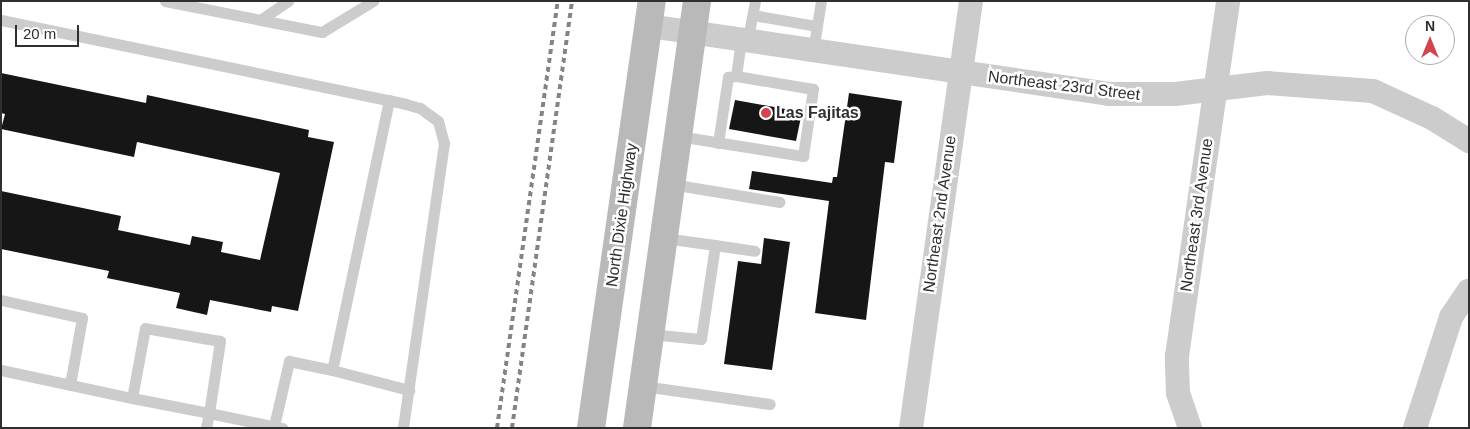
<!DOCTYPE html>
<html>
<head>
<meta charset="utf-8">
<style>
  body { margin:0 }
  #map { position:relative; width:1470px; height:429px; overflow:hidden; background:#fff; font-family:Arial,sans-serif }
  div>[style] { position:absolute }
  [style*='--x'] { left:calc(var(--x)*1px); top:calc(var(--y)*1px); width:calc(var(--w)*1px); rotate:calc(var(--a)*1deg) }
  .building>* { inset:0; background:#161616 }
  .lane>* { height:11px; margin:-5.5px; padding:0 5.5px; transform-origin:5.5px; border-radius:5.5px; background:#ccc }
  .street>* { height:24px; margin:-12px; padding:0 12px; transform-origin:12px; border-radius:12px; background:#ccc }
  .secondary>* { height:28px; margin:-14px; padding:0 14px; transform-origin:14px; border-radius:14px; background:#b9b9b9 }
  .rail>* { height:4px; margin-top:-2px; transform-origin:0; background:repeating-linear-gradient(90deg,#848484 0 5px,transparent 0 9px) }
  .dots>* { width:14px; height:14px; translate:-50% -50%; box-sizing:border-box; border:2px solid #fff; border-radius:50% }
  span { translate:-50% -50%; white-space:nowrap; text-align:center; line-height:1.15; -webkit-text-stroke:5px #fff; paint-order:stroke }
  .street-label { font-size:16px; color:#2f2f2f }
  .poi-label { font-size:16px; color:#2f2f2f; font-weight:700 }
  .left { translate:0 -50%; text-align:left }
  .frame { position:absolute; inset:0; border:2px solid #2f2f2f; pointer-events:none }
  .north { position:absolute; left:1405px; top:15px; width:50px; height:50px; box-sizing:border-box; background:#fff; border:1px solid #acacac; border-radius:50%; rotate:0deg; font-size:14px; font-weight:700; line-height:20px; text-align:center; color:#2f2f2f }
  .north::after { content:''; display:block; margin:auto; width:18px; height:22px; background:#d3444e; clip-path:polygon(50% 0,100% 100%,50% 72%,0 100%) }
  .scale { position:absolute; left:15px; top:25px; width:64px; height:22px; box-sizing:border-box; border:2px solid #2f2f2f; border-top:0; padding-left:6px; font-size:15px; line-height:18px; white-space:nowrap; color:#2f2f2f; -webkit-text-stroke:4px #fff; paint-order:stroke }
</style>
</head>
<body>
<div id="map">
  <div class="building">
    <div style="clip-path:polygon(1px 73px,146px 103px,147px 95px,309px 130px,308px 137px,334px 142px,298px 311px,272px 306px,271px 312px,210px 300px,207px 315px,176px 308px,180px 293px,107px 278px,109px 271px,1px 249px,1px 191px,121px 216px,118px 230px,190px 245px,192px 236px,223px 242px,221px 252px,260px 260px,280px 173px,137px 142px,134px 157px,1px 129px,5px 114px,1px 113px)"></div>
    <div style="clip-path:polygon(849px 93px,902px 101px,894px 163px,885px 162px,866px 320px,815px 313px,829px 201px,749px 189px,752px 171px,832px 183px,833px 177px,837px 177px)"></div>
    <div style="clip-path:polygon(735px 100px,802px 112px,796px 141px,729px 129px)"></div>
    <div style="clip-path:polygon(764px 238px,790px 242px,772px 370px,724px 364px,738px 261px,761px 264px)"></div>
  </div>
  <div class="lane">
    <div style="--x:165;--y:1;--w:160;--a:11.2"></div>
    <div style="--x:322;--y:32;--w:60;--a:-31.3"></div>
    <div style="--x:753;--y:15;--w:65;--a:9.8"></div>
    <div style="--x:817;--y:26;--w:26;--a:99"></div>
    <div style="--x:1;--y:20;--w:413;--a:11.7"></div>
    <div style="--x:405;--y:104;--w:16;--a:15"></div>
    <div style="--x:420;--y:108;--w:22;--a:36"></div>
    <div style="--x:438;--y:121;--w:23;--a:75"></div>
    <div style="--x:444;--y:143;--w:288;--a:98.2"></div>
    <div style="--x:260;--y:20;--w:34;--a:-34"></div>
    <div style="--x:817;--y:26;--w:25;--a:-81"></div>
    <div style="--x:747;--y:43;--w:43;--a:-79.2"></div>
    <div style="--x:389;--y:100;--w:276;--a:101.9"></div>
    <div style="--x:332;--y:370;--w:80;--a:14.6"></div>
    <div style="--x:678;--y:136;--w:127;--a:9.1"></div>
    <div style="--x:803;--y:156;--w:68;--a:-81.5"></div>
    <div style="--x:813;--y:89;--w:78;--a:-170.4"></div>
    <div style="--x:736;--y:76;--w:34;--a:-82"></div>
    <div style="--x:718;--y:143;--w:67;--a:-81.4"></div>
    <div style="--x:728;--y:77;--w:8;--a:-7"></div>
    <div style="--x:671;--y:184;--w:110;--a:9.4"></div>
    <div style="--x:715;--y:245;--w:40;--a:8.5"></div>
    <div style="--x:1;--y:300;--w:83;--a:12.5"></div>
    <div style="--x:82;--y:318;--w:68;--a:100.2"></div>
    <div style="--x:650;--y:334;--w:51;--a:5.6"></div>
    <div style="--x:701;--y:339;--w:95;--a:-81.5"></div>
    <div style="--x:715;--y:245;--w:52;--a:-172.3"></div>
    <div style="--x:1;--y:370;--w:134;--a:12.1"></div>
    <div style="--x:643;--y:386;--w:128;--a:8.1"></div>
    <div style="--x:274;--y:426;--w:67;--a:-77"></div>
    <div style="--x:289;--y:361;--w:44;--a:11.8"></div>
    <div style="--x:206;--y:428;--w:15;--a:-79"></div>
    <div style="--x:209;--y:413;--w:73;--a:-81.3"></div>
    <div style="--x:220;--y:341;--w:76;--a:-170.2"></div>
    <div style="--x:145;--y:328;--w:71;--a:100.5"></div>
    <div style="--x:132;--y:398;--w:78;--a:11"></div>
    <div style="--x:209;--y:413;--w:75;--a:11.6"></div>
  </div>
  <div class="street">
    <div style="--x:649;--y:26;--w:465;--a:8.4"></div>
    <div style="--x:1109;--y:94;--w:66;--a:0"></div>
    <div style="--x:1175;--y:94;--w:93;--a:-6.8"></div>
    <div style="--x:1267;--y:83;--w:106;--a:4.3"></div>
    <div style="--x:1373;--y:91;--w:65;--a:24.6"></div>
    <div style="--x:1432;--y:118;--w:44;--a:31.9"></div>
    <div style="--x:911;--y:428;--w:431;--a:-82"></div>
    <div style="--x:1190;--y:428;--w:37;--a:-109"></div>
    <div style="--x:1178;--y:393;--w:37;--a:-92"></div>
    <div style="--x:1177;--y:356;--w:359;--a:-81.8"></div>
    <div style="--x:1415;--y:428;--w:117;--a:-72"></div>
    <div style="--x:1451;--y:317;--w:32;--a:-56"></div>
  </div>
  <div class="secondary">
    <div style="--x:591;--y:428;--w:431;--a:-81.9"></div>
    <div style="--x:637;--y:428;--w:431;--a:-82"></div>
  </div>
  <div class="rail">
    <div style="--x:497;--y:428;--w:431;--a:-81.9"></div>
    <div style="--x:512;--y:428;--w:431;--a:-82"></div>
  </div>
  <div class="dots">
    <div style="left:766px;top:113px;background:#d3444e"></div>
  </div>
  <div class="street-label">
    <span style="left:1064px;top:86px;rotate:7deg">Northeast 23rd Street</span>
    <span style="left:940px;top:214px;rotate:-82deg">Northeast 2nd Avenue</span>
    <span style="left:622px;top:215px;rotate:-82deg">North Dixie Highway</span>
    <span style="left:1197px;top:215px;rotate:-82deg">Northeast 3rd Avenue</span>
  </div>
  <div class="poi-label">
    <span class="left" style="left:776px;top:113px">Las Fajitas</span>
  </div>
  <div class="frame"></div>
  <div class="north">N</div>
  <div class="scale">20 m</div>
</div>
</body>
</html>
